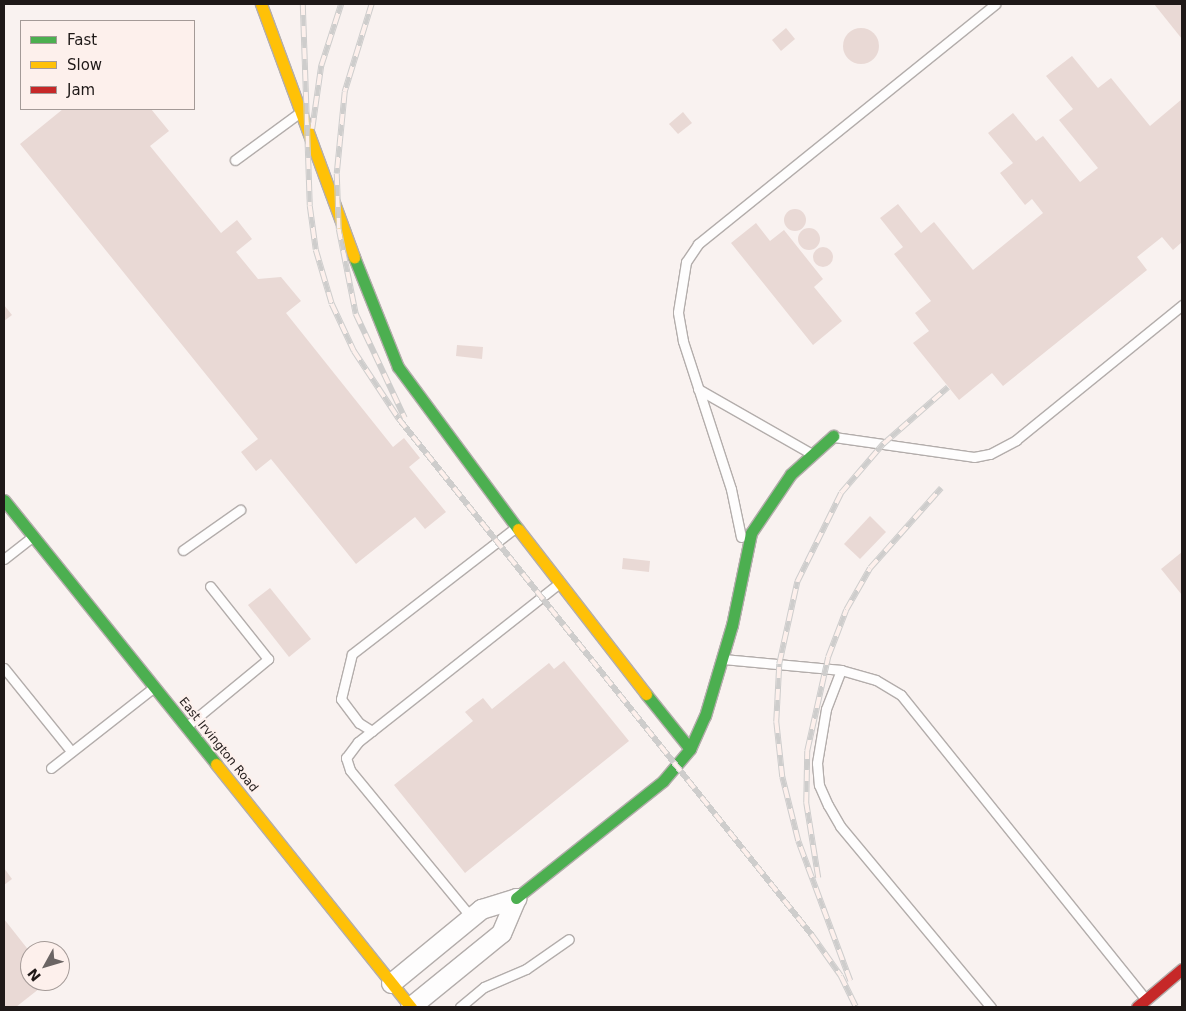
<!DOCTYPE html>
<html>
<head>
<meta charset="utf-8">
<style>
  body { margin:0 }
  #map { position:relative; width:1186px; height:1011px; overflow:hidden; background:#f9f2f0; font-family:"DejaVu Sans",sans-serif }
  div>[style] { position:absolute }
  [style*='--x'] { left:calc(var(--x)*1px); top:calc(var(--y)*1px); width:calc(var(--w)*1px); rotate:calc(var(--a)*1deg) }
  .building>* { inset:0; background:#e9d9d5 }
  .round { border-radius:50% }
  .roads { filter:drop-shadow(1px 0 #b3adab) drop-shadow(-1px 0 #b3adab) drop-shadow(0 1px #b3adab) drop-shadow(0 -1px #b3adab) }
  .lane>* { height:9px; margin:-4.5px; padding:0 4.5px; transform-origin:4.5px; border-radius:4.5px; background:#fefdfd }
  .street>* { height:19px; margin:-9.5px; padding:0 9.5px; transform-origin:9.5px; border-radius:9.5px; background:#fefdfd }
  .fast>* { height:11px; margin:-5.5px; padding:0 5.5px; transform-origin:5.5px; border-radius:5.5px; background:#4caf50 }
  .slow>* { height:11px; margin:-5.5px; padding:0 5.5px; transform-origin:5.5px; border-radius:5.5px; background:#ffc107 }
  .jam>* { height:11px; margin:-5.5px; padding:0 5.5px; transform-origin:5.5px; border-radius:5.5px; background:#c62828 }
  .rail>* { height:5.5px; margin-top:-2.75px; transform-origin:0; background:repeating-linear-gradient(90deg,#fdf0ec 0 11px,#cecdcc 0 22px); box-sizing:border-box; border-block:1px solid #cecdcc }
  span { translate:-50% -50%; white-space:nowrap; text-align:center; line-height:1.15; -webkit-text-stroke:4px #fdf0ec; paint-order:stroke }
  .street-label { font-size:12px; color:#1f1918 }
  .frame { position:absolute; inset:0; border:5px solid #1f1918; pointer-events:none }
  .legend { position:absolute; left:20px; top:20px; width:175px; height:90px; box-sizing:border-box; background:#fdf0ec; border:1px solid #a49a97; margin:0; padding:6px 9px; list-style:none; font-size:15px; color:#1f1918 }
  .legend li { display:flex; align-items:center; gap:10px; height:25px }
  .legend b { width:25px; border:1px solid #a49a97 }
  .north { position:absolute; left:20px; top:941px; width:50px; height:50px; box-sizing:border-box; background:#fdf0ec; border:1px solid #a49a97; border-radius:50%; rotate:231deg; font-size:14px; font-weight:700; line-height:20px; text-align:center; color:#1f1918 }
  .north::after { content:''; display:block; margin:auto; width:18px; height:22px; background:#6b6564; clip-path:polygon(50% 0,100% 100%,50% 72%,0 100%) }
</style>
</head>
<body>
<div id="map">
  <div class="building">
    <div style="clip-path:polygon(1154px 4px,1182px 4px,1182px 39px)"></div>
    <div style="clip-path:polygon(786px 28px,795px 39px,781px 51px,772px 40px)"></div>
    <div class="round" style="left:843px;top:28px;width:36px;height:36px"></div>
    <div style="clip-path:polygon(1072px 56px,1098px 88px,1111px 78px,1150px 126px,1182px 99px,1182px 242px,1173px 250px,1162px 237px,1137px 257px,1147px 270px,1003px 386px,992px 373px,959px 400px,913px 343px,929px 331px,915px 313px,931px 301px,894px 254px,903px 247px,880px 218px,898px 204px,921px 233px,934px 222px,973px 270px,1043px 213px,1032px 199px,1025px 205px,1000px 173px,1013px 163px,988px 133px,1013px 113px,1036px 141px,1043px 136px,1080px 182px,1098px 168px,1059px 120px,1073px 109px,1046px 76px)"></div>
    <div style="clip-path:polygon(63px 109px,151px 109px,169px 131px,150px 146px,221px 233px,237px 220px,252px 239px,236px 252px,258px 279px,281px 277px,301px 301px,286px 313px,393px 447px,404px 438px,420px 458px,409px 467px,446px 512px,425px 529px,415px 517px,356px 564px,271px 459px,256px 471px,241px 452px,258px 439px,20px 144px)"></div>
    <div style="clip-path:polygon(683px 112px,692px 123px,678px 134px,669px 124px)"></div>
    <div class="round" style="left:784px;top:209px;width:22px;height:22px"></div>
    <div style="clip-path:polygon(756px 223px,770px 241px,784px 230px,823px 279px,814px 287px,842px 321px,813px 345px,731px 243px)"></div>
    <div class="round" style="left:798px;top:228px;width:22px;height:22px"></div>
    <div class="round" style="left:813px;top:247px;width:20px;height:20px"></div>
    <div style="clip-path:polygon(4px 305px,12px 315px,4px 321px)"></div>
    <div style="clip-path:polygon(457px 345px,483px 347px,482px 359px,456px 356px)"></div>
    <div style="clip-path:polygon(870px 516px,886px 532px,860px 559px,844px 544px)"></div>
    <div style="clip-path:polygon(1182px 552px,1182px 595px,1161px 569px)"></div>
    <div style="clip-path:polygon(623px 558px,650px 561px,649px 572px,622px 569px)"></div>
    <div style="clip-path:polygon(270px 588px,311px 639px,289px 657px,248px 605px)"></div>
    <div style="clip-path:polygon(564px 661px,629px 741px,465px 873px,394px 785px,473px 721px,465px 712px,483px 698px,492px 709px,549px 663px,554px 669px)"></div>
    <div style="clip-path:polygon(4px 868px,12px 879px,4px 885px)"></div>
    <div style="clip-path:polygon(4px 919px,30px 952px,30px 981px,49px 981px,16px 1007px,4px 1007px)"></div>
  </div>
  <div class="roads">
    <div class="lane">
      <div style="--x:235;--y:160;--w:79;--a:-36.3"></div>
      <div style="--x:698;--y:389;--w:129;--a:29.7"></div>
      <div style="--x:834;--y:437;--w:141;--a:8.1"></div>
      <div style="--x:974;--y:457;--w:16;--a:-11"></div>
      <div style="--x:990;--y:454;--w:30;--a:-28"></div>
      <div style="--x:1016;--y:440;--w:214;--a:-39.1"></div>
      <div style="--x:741;--y:537;--w:49;--a:-101.8"></div>
      <div style="--x:731;--y:489;--w:156;--a:-108"></div>
      <div style="--x:683;--y:341;--w:29;--a:-100"></div>
      <div style="--x:678;--y:312;--w:51;--a:-80.9"></div>
      <div style="--x:686;--y:262;--w:22;--a:-56"></div>
      <div style="--x:698;--y:244;--w:382;--a:-38.9"></div>
      <div style="--x:183;--y:550;--w:70;--a:-35.1"></div>
      <div style="--x:4;--y:559;--w:34;--a:-38"></div>
      <div style="--x:723;--y:659;--w:119;--a:5.3"></div>
      <div style="--x:841;--y:670;--w:36;--a:16"></div>
      <div style="--x:876;--y:680;--w:29;--a:31"></div>
      <div style="--x:901;--y:695;--w:388;--a:51.2"></div>
      <div style="--x:4;--y:668;--w:107;--a:51.1"></div>
      <div style="--x:841;--y:670;--w:42;--a:111"></div>
      <div style="--x:826;--y:709;--w:55;--a:99.5"></div>
      <div style="--x:817;--y:763;--w:22;--a:85"></div>
      <div style="--x:819;--y:785;--w:22;--a:66"></div>
      <div style="--x:828;--y:805;--w:24;--a:60"></div>
      <div style="--x:840;--y:826;--w:236;--a:50.2"></div>
      <div style="--x:188;--y:725;--w:104;--a:-39.5"></div>
      <div style="--x:268;--y:659;--w:93;--a:-128.5"></div>
      <div style="--x:372;--y:731;--w:15;--a:-148"></div>
      <div style="--x:359;--y:723;--w:30;--a:-127"></div>
      <div style="--x:341;--y:699;--w:46;--a:-76.3"></div>
      <div style="--x:352;--y:654;--w:206;--a:-37.7"></div>
      <div style="--x:51;--y:768;--w:130;--a:-38.1"></div>
      <div style="--x:471;--y:917;--w:190;--a:-129.5"></div>
      <div style="--x:350;--y:770;--w:13;--a:-108"></div>
      <div style="--x:346;--y:758;--w:20;--a:-53"></div>
      <div style="--x:358;--y:742;--w:253;--a:-38.3"></div>
      <div style="--x:460;--y:1007;--w:31;--a:-40"></div>
      <div style="--x:484;--y:987;--w:46;--a:-23.2"></div>
      <div style="--x:526;--y:969;--w:52;--a:-34.9"></div>
    </div>
    <div class="street">
      <div style="--x:391;--y:983;--w:117;--a:-39.4"></div>
      <div style="--x:481;--y:909;--w:37;--a:-17"></div>
      <div style="--x:516;--y:898;--w:38;--a:113"></div>
      <div style="--x:501;--y:933;--w:117;--a:140.9"></div>
    </div>
    <div class="fast">
      <div style="--x:354;--y:257;--w:118;--a:68.2"></div>
      <div style="--x:398;--y:367;--w:202;--a:53.5"></div>
      <div style="--x:4;--y:500;--w:339;--a:51.2"></div>
      <div style="--x:646;--y:694;--w:70;--a:51.3"></div>
      <div style="--x:516;--y:898;--w:188;--a:-38.5"></div>
      <div style="--x:663;--y:781;--w:42;--a:-49.8"></div>
      <div style="--x:690;--y:749;--w:36;--a:-66"></div>
      <div style="--x:705;--y:716;--w:95;--a:-73.5"></div>
      <div style="--x:732;--y:625;--w:94;--a:-78.3"></div>
      <div style="--x:751;--y:533;--w:71;--a:-55.9"></div>
      <div style="--x:791;--y:474;--w:57;--a:-42.1"></div>
    </div>
    <div class="slow">
      <div style="--x:261;--y:4;--w:270;--a:69.8"></div>
      <div style="--x:518;--y:529;--w:209;--a:52.2"></div>
      <div style="--x:216;--y:764;--w:312;--a:51.3"></div>
    </div>
    <div class="jam">
      <div style="--x:1137;--y:1007;--w:59;--a:-40.2"></div>
    </div>
  </div>
  <div class="rail">
    <div style="--x:303;--y:4;--w:202;--a:88"></div>
    <div style="--x:310;--y:206;--w:44;--a:82.2"></div>
    <div style="--x:316;--y:250;--w:56;--a:73.5"></div>
    <div style="--x:332;--y:304;--w:52;--a:64.9"></div>
    <div style="--x:354;--y:351;--w:82;--a:56.5"></div>
    <div style="--x:399;--y:419;--w:661;--a:51.33"></div>
    <div style="--x:812;--y:935;--w:50;--a:54.7"></div>
    <div style="--x:841;--y:976;--w:34;--a:64"></div>
    <div style="--x:372;--y:4;--w:92;--a:107.1"></div>
    <div style="--x:345;--y:92;--w:82;--a:95.6"></div>
    <div style="--x:337;--y:174;--w:55;--a:87.9"></div>
    <div style="--x:339;--y:229;--w:87;--a:78.7"></div>
    <div style="--x:356;--y:314;--w:115;--a:64.8"></div>
    <div style="--x:312;--y:129;--w:64;--a:-81.9"></div>
    <div style="--x:321;--y:66;--w:65;--a:-72.1"></div>
    <div style="--x:818;--y:878;--w:76;--a:-99.1"></div>
    <div style="--x:806;--y:803;--w:52;--a:-88.9"></div>
    <div style="--x:807;--y:751;--w:96;--a:-77.4"></div>
    <div style="--x:828;--y:657;--w:50;--a:-69"></div>
    <div style="--x:846;--y:610;--w:48;--a:-60.3"></div>
    <div style="--x:870;--y:568;--w:107;--a:-48.4"></div>
    <div style="--x:850;--y:981;--w:149;--a:-110.4"></div>
    <div style="--x:798;--y:841;--w:66;--a:-104"></div>
    <div style="--x:782;--y:777;--w:55;--a:-96.2"></div>
    <div style="--x:776;--y:722;--w:58;--a:-87"></div>
    <div style="--x:779;--y:664;--w:84;--a:-77.6"></div>
    <div style="--x:797;--y:582;--w:99;--a:-63.7"></div>
    <div style="--x:841;--y:493;--w:65;--a:-49.4"></div>
    <div style="--x:883;--y:444;--w:86;--a:-41.2"></div>
  </div>
  <div class="street-label">
    <span style="left:218px;top:745px;rotate:51deg">East Irvington Road</span>
  </div>
  <div class="frame"></div>
  <ul class="legend">
  <li><b style="height:6px;background:#4caf50"></b>Fast</li>
  <li><b style="height:6px;background:#ffc107"></b>Slow</li>
  <li><b style="height:6px;background:#c62828"></b>Jam</li>
  </ul>
  <div class="north">N</div>
</div>
</body>
</html>
